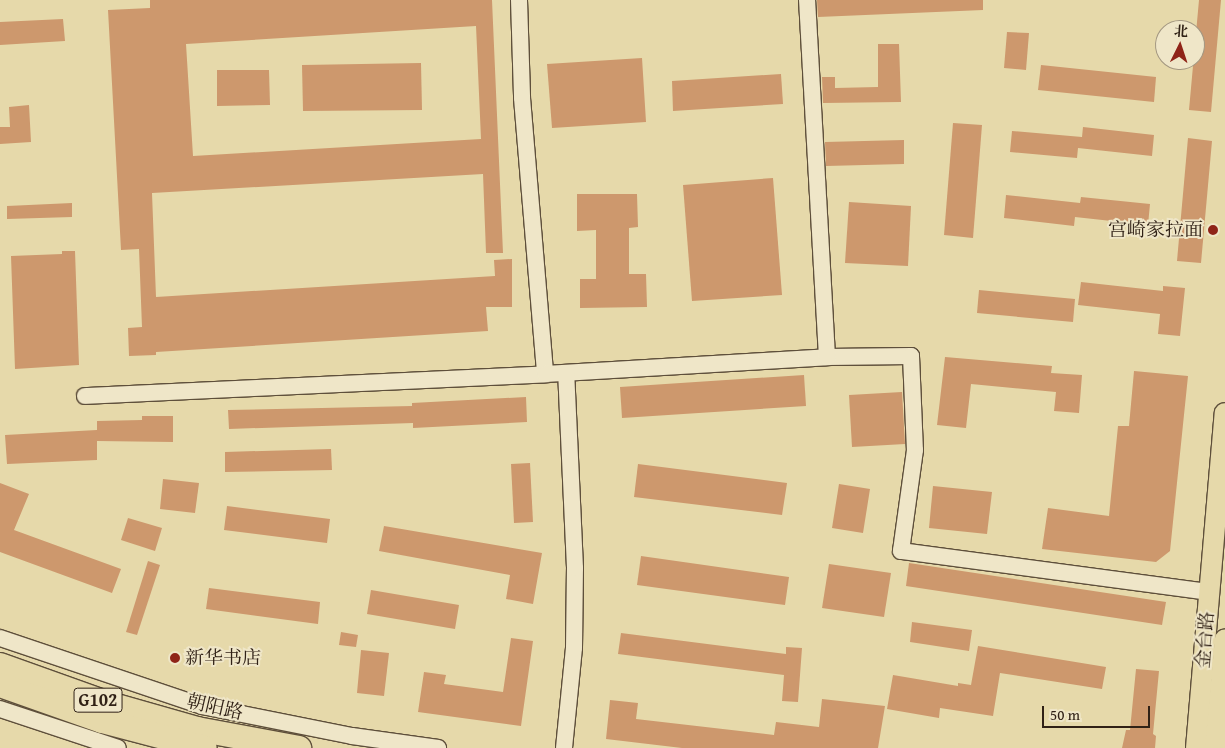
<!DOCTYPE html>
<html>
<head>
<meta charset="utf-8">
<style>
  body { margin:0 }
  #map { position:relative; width:1225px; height:748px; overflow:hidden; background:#e6d9aa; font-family:"Gentium Book Plus","Noto Serif SC",serif }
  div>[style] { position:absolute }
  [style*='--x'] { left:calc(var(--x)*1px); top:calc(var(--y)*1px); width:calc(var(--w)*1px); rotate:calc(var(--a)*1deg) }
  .building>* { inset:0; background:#cd986d }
  .roads { filter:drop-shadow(1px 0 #5e4f3b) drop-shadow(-1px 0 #5e4f3b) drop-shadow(0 1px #5e4f3b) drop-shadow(0 -1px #5e4f3b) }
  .minor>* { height:16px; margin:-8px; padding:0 8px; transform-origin:8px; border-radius:8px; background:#efe6c8 }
  .major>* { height:20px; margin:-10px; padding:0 10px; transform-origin:10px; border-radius:10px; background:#e6d9aa }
  .highway>* { height:24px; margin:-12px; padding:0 12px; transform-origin:12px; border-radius:12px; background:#e6d9aa }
  .dots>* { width:14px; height:14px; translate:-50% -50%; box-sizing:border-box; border:2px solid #efe6c8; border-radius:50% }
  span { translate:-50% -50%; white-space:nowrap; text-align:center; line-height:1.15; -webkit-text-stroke:4px #efe6c8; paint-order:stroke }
  .shield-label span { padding:1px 4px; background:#efe6c8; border:1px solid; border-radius:4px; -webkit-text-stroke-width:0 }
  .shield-label { font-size:18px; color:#302116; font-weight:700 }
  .poi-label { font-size:19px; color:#302116 }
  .right { translate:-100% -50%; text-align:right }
  .left { translate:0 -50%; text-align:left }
  .street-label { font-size:19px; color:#302116 }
  .north { position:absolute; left:1155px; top:20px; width:50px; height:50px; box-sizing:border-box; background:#efe6c8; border:1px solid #a39781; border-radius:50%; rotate:4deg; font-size:14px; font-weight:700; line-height:20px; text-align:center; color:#302116 }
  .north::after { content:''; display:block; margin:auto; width:18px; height:22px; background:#8f2418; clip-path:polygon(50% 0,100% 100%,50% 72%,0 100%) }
  .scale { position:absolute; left:1042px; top:706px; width:108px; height:22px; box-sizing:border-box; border:2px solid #302116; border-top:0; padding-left:6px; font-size:15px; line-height:18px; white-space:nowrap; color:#302116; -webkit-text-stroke:4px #efe6c8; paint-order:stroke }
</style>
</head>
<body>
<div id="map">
  <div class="building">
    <div style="clip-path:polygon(evenodd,150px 0,492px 0,503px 253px,486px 253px,483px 174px,152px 193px,156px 297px,495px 276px,494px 260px,512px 259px,512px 307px,486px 307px,488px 331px,156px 352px,156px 355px,129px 356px,128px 328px,142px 327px,139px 249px,121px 250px,108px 10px,150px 8px,150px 0,476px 26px,481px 139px,193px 156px,186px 44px,476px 26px)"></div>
    <div style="clip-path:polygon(817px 0,983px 0,983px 10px,818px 17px)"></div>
    <div style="clip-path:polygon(1199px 0,1221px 0,1211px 112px,1189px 110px)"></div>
    <div style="clip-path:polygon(63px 19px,65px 41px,0 45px,0 22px)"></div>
    <div style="clip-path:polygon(1007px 32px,1029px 33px,1026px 70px,1004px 68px)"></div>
    <div style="clip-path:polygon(878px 44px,899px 44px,901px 102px,823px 103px,822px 77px,835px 77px,835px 88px,878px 87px)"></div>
    <div style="clip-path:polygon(642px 58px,646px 122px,552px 128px,547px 64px)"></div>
    <div style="clip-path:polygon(421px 63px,422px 110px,303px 111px,302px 65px)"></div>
    <div style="clip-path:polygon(1041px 65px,1156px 77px,1154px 102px,1038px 90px)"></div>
    <div style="clip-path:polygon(217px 70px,269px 70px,270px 105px,217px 106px)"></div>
    <div style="clip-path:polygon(781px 74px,783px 104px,673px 111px,672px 81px)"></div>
    <div style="clip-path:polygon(29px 105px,31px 142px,0 144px,0 127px,10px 127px,9px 107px)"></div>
    <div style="clip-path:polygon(953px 123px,982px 125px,973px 238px,944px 235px)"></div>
    <div style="clip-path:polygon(1083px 127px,1154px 135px,1152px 156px,1078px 148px,1077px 158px,1010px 152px,1012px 131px,1082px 137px)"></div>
    <div style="clip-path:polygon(1188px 138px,1212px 141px,1201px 263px,1177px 261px)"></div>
    <div style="clip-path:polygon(904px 140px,904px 164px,826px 166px,825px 142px)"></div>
    <div style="clip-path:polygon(773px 178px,782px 295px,692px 301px,683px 185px)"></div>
    <div style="clip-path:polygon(577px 194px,637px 194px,638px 227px,629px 228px,629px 274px,646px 274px,647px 307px,580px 308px,580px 279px,596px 279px,596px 230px,577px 231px)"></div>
    <div style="clip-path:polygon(1006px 195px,1080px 203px,1081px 197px,1150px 204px,1148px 225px,1075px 217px,1074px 226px,1004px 218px)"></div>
    <div style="clip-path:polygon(849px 202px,911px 206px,908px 266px,845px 263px)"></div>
    <div style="clip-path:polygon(72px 203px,72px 217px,7px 219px,7px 206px)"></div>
    <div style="clip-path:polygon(62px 251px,75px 251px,79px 365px,15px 369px,11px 256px,62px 254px)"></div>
    <div style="clip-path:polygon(1081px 282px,1163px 291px,1163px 286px,1185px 288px,1180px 336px,1158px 334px,1160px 314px,1078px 305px)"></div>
    <div style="clip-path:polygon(979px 290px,1075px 299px,1073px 322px,977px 313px)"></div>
    <div style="clip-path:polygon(945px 357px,1052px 366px,1051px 373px,1082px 375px,1079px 413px,1054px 411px,1056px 392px,971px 384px,966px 428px,937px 425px)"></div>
    <div style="clip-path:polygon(1134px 371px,1188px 376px,1170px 551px,1156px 562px,1042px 549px,1048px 508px,1109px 516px,1118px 426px,1129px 426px)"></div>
    <div style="clip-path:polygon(804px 375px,806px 406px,622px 418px,620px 387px)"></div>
    <div style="clip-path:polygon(902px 392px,905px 444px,852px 447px,849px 395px)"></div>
    <div style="clip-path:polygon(526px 397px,527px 422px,413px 428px,413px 423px,229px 429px,228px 410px,412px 406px,412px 403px)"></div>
    <div style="clip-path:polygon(142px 416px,173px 416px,173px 442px,97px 441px,97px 460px,7px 464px,5px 435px,97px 430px,97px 421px,142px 420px)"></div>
    <div style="clip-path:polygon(331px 449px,332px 470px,225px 472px,225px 452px)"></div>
    <div style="clip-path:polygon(530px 463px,533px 522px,514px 523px,511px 464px)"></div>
    <div style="clip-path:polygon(638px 464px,787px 483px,782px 515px,634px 497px)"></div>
    <div style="clip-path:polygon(163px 479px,199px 483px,195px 513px,160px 509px)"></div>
    <div style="clip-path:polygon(0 483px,29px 494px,14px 530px,121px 569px,112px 593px,0 552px)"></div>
    <div style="clip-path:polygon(839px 484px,870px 489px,863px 533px,832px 528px)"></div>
    <div style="clip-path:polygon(933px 486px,992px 492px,987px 534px,929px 528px)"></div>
    <div style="clip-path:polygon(227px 506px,330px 519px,327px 543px,224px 530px)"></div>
    <div style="clip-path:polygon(128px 518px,162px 528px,155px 551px,121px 540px)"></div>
    <div style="clip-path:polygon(384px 526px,542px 553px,533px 604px,506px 599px,510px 575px,379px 551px)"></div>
    <div style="clip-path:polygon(641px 556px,789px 577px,785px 605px,637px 585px)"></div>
    <div style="clip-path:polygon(148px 561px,160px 565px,137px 635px,126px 632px)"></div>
    <div style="clip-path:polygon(909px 563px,1166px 602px,1162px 625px,906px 586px)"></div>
    <div style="clip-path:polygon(829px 564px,891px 573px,884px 617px,822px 608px)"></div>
    <div style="clip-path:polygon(209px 588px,320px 602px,318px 624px,206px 609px)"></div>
    <div style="clip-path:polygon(371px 590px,459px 605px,455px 629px,367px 614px)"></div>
    <div style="clip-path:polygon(912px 622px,972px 630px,969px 651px,910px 642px)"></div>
    <div style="clip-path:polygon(341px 632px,358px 635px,356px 647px,339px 645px)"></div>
    <div style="clip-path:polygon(621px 633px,786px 654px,786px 647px,802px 648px,798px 702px,782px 701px,784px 675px,618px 654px)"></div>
    <div style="clip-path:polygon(511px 638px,533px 641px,521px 726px,418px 712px,424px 672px,446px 675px,444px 684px,503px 692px)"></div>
    <div style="clip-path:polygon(978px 646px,1106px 667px,1102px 689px,1000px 673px,993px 716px,940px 708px,939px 718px,887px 709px,893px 675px,958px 686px,958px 683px,971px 685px)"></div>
    <div style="clip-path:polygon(361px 650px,389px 653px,384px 696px,357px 693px)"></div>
    <div style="clip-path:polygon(1136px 669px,1159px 671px,1153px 734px,1156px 736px,1155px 748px,1122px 748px,1126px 730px,1130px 730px)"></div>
    <div style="clip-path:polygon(822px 699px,885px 706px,878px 748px,682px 748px,606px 739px,610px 700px,638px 703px,636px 719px,774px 735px,776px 722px,819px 727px)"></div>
  </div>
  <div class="roads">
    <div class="minor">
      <div style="--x:519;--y:0;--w:98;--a:88.2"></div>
      <div style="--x:522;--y:98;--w:277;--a:85.2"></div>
      <div style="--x:827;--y:357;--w:84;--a:-0.7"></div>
      <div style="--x:911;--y:356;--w:94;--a:87.6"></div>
      <div style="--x:915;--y:450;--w:102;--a:97.9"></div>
      <div style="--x:901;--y:551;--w:311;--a:7.6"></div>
      <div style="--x:85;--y:396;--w:461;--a:-2.7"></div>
      <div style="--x:545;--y:374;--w:283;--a:-3.4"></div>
      <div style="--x:827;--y:357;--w:358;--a:-93.2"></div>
      <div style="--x:0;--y:638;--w:213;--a:18.6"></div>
      <div style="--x:202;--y:706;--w:153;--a:11.3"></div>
      <div style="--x:352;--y:736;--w:87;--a:7.9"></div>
      <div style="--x:0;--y:709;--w:124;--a:18.3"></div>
      <div style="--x:564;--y:748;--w:100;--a:-84.3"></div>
      <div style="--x:574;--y:648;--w:80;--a:-89.3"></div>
      <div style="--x:575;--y:568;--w:195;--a:-92.6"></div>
    </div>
    <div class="major">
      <div style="--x:1196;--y:748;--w:336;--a:-85.1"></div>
      <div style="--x:1215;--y:748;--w:109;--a:-84.8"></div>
    </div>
    <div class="highway">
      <div style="--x:0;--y:665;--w:113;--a:19.7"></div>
      <div style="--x:106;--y:703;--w:95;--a:15.9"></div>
      <div style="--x:197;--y:729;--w:104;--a:10.6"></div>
      <div style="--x:0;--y:685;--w:108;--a:19.4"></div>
      <div style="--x:102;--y:721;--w:106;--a:14.7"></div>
    </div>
  </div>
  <div class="dots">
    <div style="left:1213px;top:230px;background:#8f2418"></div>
    <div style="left:175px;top:658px;background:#8f2418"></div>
  </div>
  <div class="shield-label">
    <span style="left:98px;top:700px">G102</span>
  </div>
  <div class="poi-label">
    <span class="right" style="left:1203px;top:230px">宫崎家拉面</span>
    <span class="left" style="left:185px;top:658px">新华书店</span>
  </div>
  <div class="street-label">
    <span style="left:1205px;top:640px;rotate:-85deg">金台路</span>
    <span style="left:215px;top:707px;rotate:13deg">朝阳路</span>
  </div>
  <div class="north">北</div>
  <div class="scale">50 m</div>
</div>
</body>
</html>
